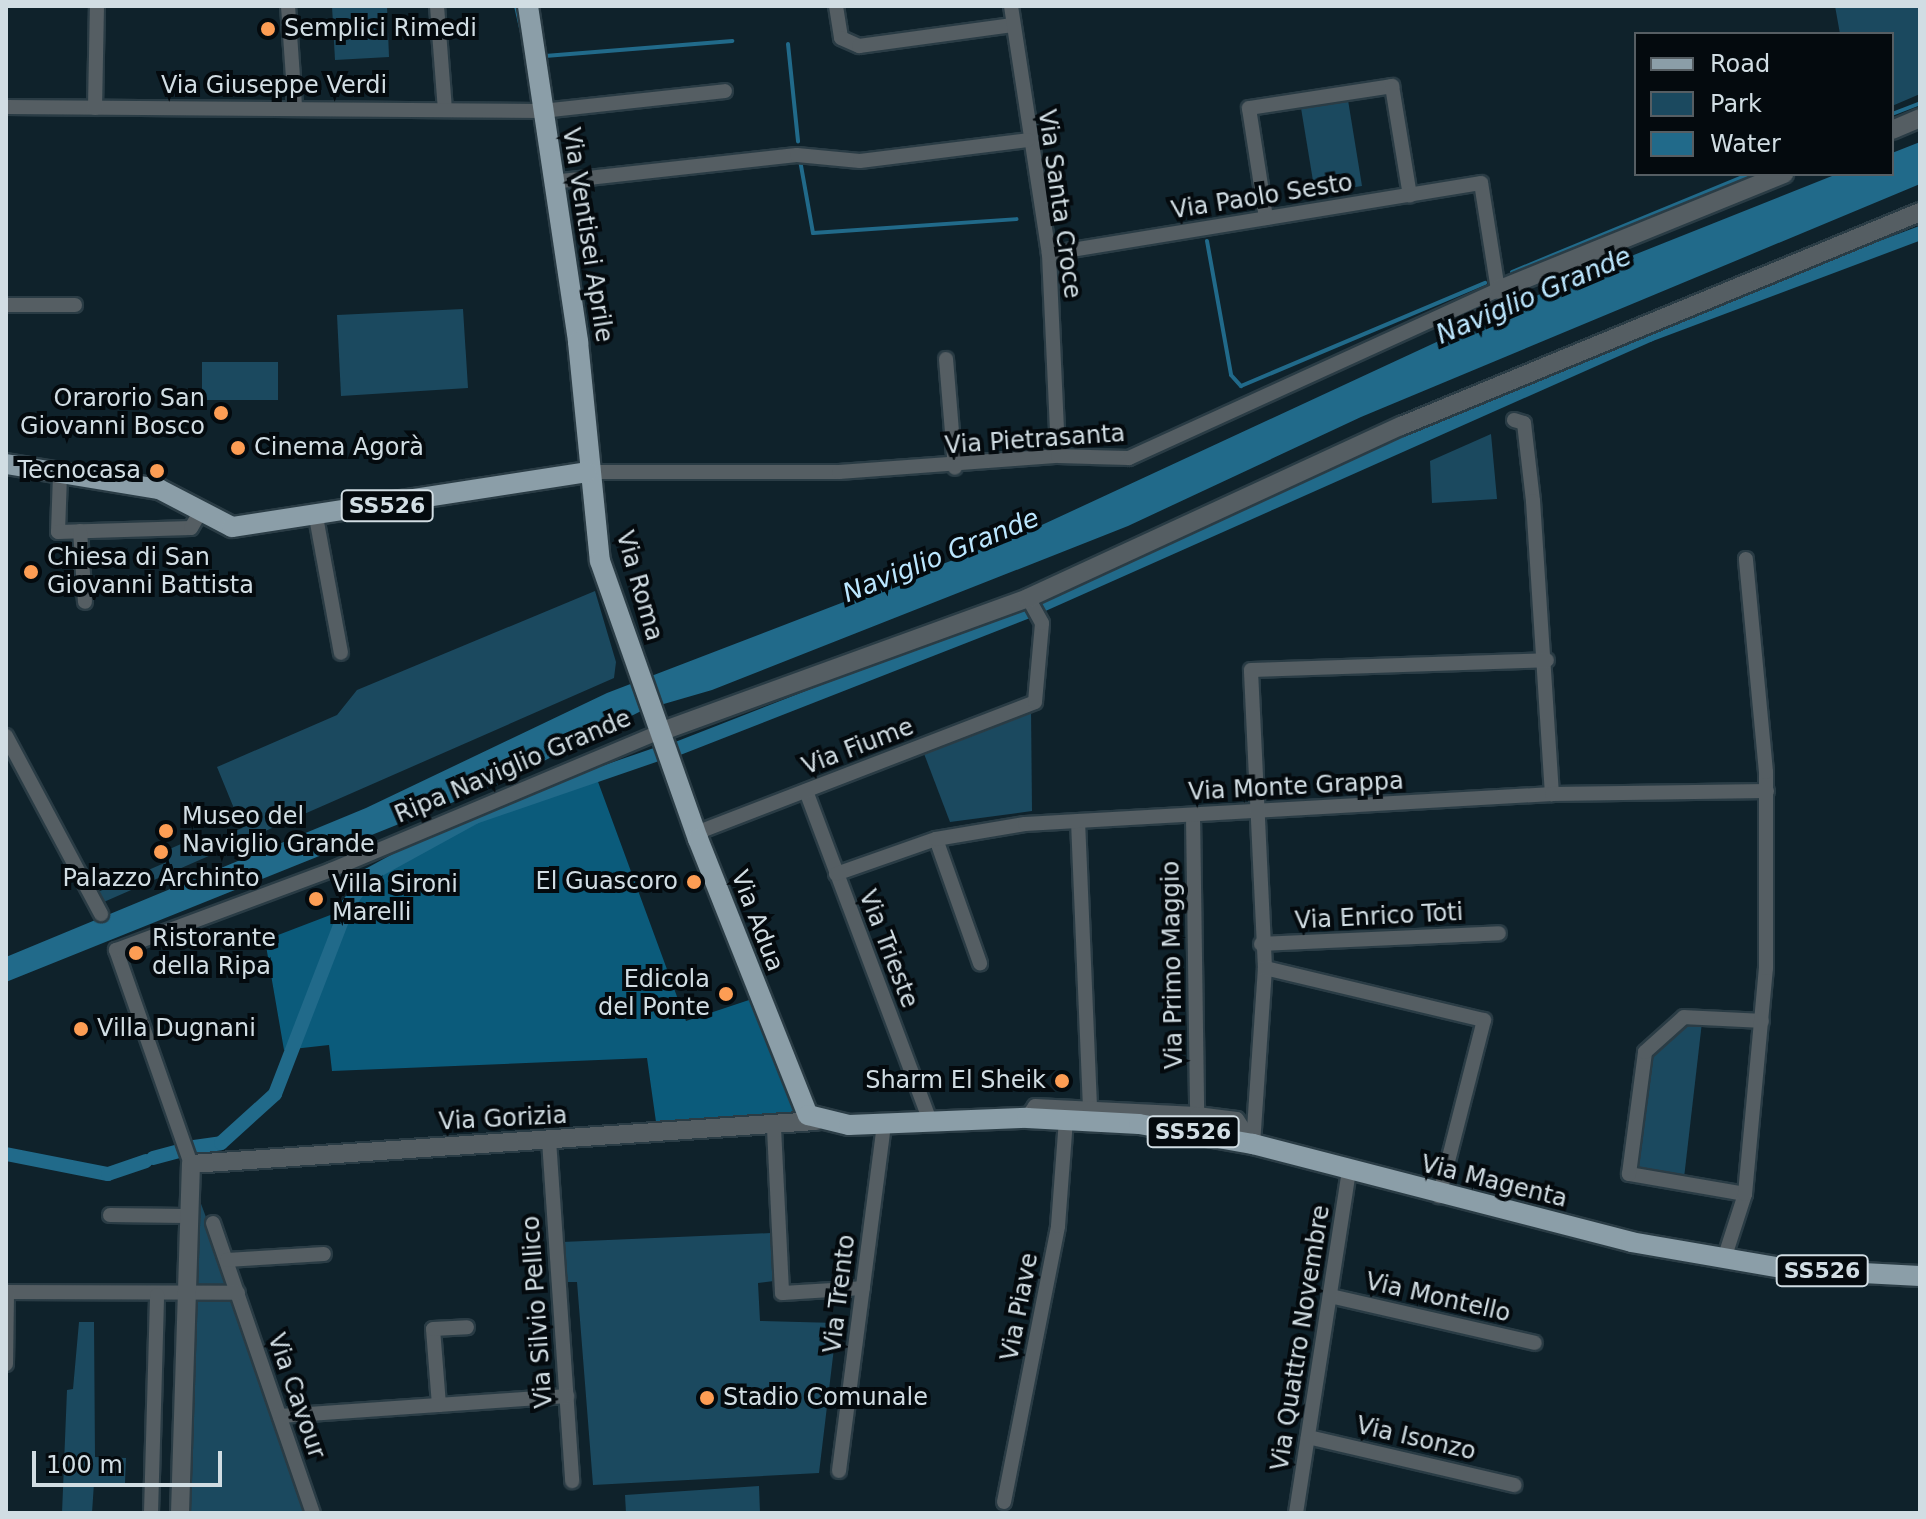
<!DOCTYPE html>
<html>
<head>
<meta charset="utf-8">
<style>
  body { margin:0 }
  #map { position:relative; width:1926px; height:1519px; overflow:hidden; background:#0f222b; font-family:"DejaVu Sans",sans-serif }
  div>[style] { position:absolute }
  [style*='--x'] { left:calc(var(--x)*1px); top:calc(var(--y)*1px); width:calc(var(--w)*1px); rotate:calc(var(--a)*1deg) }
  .green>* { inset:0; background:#1b495f }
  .forest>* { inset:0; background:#0b5b7b }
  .water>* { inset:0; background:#216a8a }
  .stream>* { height:4px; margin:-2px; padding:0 2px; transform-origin:2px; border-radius:2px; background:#216a8a }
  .canal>* { height:14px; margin:-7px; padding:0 7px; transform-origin:7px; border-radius:7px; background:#216a8a }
  .roads { filter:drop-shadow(2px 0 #2a3c45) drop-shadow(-2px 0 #2a3c45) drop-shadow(0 2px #2a3c45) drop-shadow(0 -2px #2a3c45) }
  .minor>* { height:14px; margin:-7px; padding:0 7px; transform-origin:7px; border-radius:7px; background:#555e63 }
  .tertiary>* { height:18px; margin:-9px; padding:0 9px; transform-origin:9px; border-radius:9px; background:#555e63 }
  .primary>* { height:20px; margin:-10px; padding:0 10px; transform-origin:10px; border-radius:10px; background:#8b9ea8 }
  .dots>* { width:22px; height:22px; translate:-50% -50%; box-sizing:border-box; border:4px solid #040a0e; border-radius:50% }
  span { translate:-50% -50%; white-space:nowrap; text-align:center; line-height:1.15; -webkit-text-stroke:8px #040a0e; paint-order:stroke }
  .shield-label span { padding:2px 6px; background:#040a0e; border:2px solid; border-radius:6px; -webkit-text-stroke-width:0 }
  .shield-label { font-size:22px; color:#d1dde3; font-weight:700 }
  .poi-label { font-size:24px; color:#d1dde3 }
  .left { translate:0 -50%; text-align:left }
  .right { translate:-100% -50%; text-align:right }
  .street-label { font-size:24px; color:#d1dde3 }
  .water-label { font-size:26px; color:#bce7ff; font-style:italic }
  .frame { position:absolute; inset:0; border:8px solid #d1dde3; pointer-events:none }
  .legend { position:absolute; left:1634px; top:32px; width:260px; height:144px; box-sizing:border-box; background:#040a0e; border:2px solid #565e63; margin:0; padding:10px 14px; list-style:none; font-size:24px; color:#d1dde3 }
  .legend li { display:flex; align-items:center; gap:16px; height:40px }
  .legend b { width:40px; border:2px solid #565e63 }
  .scale { position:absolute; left:32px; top:1451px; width:190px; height:36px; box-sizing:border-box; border:4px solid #d1dde3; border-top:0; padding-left:10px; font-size:24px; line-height:28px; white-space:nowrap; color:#d1dde3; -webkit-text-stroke:6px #040a0e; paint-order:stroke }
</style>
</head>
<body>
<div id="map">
  <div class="green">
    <div style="clip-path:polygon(332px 6px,387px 6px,389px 57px,335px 60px)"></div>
    <div style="clip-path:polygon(1835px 6px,1920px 6px,1920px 94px,1892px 106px,1892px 34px,1840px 34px)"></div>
    <div style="clip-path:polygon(1348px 100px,1362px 186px,1315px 193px,1301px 108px)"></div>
    <div style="clip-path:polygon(463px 309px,468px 388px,341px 396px,337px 315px)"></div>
    <div style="clip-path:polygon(202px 362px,278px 362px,278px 400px,202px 400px)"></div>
    <div style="clip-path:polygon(1491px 434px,1497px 499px,1432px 503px,1430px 461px)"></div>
    <div style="clip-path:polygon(595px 591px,616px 662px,614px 678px,97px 905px,91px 895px,169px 861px,165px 851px,181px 844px,186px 853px,242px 828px,217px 767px,337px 715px,357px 690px)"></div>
    <div style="clip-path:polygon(1031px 708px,1032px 811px,950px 822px,923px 751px)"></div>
    <div style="clip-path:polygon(1702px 1022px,1684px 1178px,1634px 1170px,1651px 1054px,1682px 1026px)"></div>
    <div style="clip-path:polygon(197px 1193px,233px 1290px,190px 1292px)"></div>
    <div style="clip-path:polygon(771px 1233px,774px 1281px,758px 1283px,760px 1321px,837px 1323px,819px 1473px,593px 1485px,577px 1282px,564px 1282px,562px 1242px)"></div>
    <div style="clip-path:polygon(236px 1297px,309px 1513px,187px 1513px,190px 1301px)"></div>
    <div style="clip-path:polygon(79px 1322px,94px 1322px,95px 1457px,126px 1458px,125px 1483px,94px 1483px,92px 1513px,62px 1513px,67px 1390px,73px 1389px)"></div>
    <div style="clip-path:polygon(759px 1486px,760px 1513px,626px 1513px,625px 1495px)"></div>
  </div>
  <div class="forest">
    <div style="clip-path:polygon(597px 779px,686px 1021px,752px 999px,800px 1119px,656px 1122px,647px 1058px,332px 1071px,329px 1045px,284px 1050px,265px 940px,346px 909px,403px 850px)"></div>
  </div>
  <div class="water">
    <div style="clip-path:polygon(1920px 142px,1920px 184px,1361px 417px,1128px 526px,712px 690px,643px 710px,501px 783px,6px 982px,6px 957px,366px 808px,607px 693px,1031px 530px,1566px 282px,1837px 174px,1892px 174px,1892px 153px)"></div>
  </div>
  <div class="stream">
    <div style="--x:516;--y:6;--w:54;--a:77.2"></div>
    <div style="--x:788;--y:44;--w:98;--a:84.1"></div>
    <div style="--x:545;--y:56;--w:188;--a:-4.6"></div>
    <div style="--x:1892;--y:114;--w:30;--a:-21"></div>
    <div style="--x:800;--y:160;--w:74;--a:79.9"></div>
    <div style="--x:813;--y:233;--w:204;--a:-3.9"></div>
    <div style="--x:1207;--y:241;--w:136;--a:79.8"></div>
    <div style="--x:1231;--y:375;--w:15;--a:48"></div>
    <div style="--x:1241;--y:386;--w:265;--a:-22.9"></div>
    <div style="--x:1512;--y:272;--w:257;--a:-22.4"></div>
  </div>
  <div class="canal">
    <div style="--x:679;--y:748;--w:375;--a:-21.4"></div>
    <div style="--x:1028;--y:611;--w:680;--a:-23.96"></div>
    <div style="--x:1649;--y:335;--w:290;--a:-20.6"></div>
    <div style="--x:194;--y:1147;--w:27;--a:-8"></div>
    <div style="--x:221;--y:1143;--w:73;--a:-42.2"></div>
    <div style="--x:275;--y:1094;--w:203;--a:-68.9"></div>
    <div style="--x:348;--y:905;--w:37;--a:-55"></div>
    <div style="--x:369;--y:875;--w:121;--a:-28.7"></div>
    <div style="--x:475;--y:817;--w:190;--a:-19"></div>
    <div style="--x:6;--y:1154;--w:104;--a:11.1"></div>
    <div style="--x:108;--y:1174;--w:40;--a:-18.9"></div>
    <div style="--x:153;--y:1158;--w:30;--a:-15"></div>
  </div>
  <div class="roads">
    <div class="minor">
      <div style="--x:288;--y:6;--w:101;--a:86"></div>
      <div style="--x:437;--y:6;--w:103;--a:85.6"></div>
      <div style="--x:836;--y:6;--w:32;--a:81"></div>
      <div style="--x:841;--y:38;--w:20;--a:24"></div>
      <div style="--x:859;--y:46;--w:155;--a:-7.8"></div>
      <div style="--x:1011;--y:6;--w:251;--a:81.3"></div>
      <div style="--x:1049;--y:254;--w:202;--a:87.4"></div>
      <div style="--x:6;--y:107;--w:536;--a:0.43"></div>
      <div style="--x:542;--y:111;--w:184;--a:-6.2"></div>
      <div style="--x:95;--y:108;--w:102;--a:-88.9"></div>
      <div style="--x:552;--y:182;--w:246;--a:-6.3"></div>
      <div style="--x:797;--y:155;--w:63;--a:5.4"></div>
      <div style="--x:860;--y:161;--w:169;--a:-7.1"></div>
      <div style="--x:1266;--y:218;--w:111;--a:-98.8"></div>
      <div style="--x:1249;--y:108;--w:145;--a:-8.7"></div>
      <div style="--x:1392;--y:86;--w:111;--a:80.7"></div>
      <div style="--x:6;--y:305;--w:69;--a:0"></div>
      <div style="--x:946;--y:359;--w:109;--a:85.3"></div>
      <div style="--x:1514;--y:420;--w:10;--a:17"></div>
      <div style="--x:1524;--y:423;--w:79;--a:83.4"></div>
      <div style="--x:1533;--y:501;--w:294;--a:86.3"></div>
      <div style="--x:587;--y:472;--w:252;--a:0"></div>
      <div style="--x:839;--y:472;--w:220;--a:-4.2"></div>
      <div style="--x:1058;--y:456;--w:71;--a:1.6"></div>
      <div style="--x:1129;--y:458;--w:405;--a:-24.5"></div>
      <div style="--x:1498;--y:290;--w:108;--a:-99"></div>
      <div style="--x:1481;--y:183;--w:438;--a:170.7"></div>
      <div style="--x:60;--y:475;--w:57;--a:92"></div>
      <div style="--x:58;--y:532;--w:133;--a:-1.7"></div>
      <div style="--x:191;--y:528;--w:20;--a:-60"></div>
      <div style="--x:316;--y:517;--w:138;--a:79.6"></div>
      <div style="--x:80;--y:531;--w:71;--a:86"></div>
      <div style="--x:6;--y:736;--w:202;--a:61.9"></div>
      <div style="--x:806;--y:791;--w:353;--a:69.4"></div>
      <div style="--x:1193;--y:815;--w:299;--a:89.2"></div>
      <div style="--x:1078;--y:821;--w:287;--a:87.6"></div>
      <div style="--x:696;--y:833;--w:363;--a:-21.1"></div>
      <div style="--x:1035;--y:702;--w:79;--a:-84.9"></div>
      <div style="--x:1042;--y:623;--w:29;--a:-119"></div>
      <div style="--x:936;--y:839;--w:132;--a:70.5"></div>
      <div style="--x:836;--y:874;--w:106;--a:-19.3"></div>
      <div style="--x:936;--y:839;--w:90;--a:-9.6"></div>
      <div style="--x:1025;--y:824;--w:528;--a:-3.26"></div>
      <div style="--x:1552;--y:794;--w:215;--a:-0.8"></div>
      <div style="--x:1261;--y:944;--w:238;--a:-2.6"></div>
      <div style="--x:1265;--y:968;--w:298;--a:-92.7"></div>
      <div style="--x:1251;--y:670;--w:296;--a:-1.9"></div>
      <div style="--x:1027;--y:1118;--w:14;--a:-56"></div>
      <div style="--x:1035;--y:1106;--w:162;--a:2.8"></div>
      <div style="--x:1197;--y:1114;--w:40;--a:7.1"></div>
      <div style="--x:1237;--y:1119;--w:30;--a:57"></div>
      <div style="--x:774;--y:1128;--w:165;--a:87.2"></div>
      <div style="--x:782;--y:1293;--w:81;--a:-3.5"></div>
      <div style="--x:549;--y:1140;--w:342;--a:86.1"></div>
      <div style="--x:1253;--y:1144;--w:176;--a:-86.1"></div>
      <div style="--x:1265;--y:968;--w:225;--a:13.4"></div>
      <div style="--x:1484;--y:1020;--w:182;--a:104.3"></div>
      <div style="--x:191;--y:1164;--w:227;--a:-109.3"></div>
      <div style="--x:116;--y:950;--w:229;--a:-20.4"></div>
      <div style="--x:331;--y:870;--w:357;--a:-22.8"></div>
      <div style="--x:1745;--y:1194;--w:118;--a:-170.2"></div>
      <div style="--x:1629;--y:1174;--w:123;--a:-82.5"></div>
      <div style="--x:1645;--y:1052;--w:52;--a:-41.9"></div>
      <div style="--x:1684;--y:1017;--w:78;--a:2.9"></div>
      <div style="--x:110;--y:1215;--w:75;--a:0.8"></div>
      <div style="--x:213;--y:1223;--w:307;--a:71"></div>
      <div style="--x:1724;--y:1259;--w:68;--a:-72.1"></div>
      <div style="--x:1745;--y:1194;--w:227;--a:-84.7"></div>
      <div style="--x:1766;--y:968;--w:196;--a:-90"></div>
      <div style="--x:1766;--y:772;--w:214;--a:-95.4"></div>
      <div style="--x:227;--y:1260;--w:97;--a:-3.5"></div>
      <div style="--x:6;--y:1292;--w:232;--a:0.2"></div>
      <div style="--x:1330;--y:1296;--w:210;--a:12.9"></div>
      <div style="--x:6;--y:1364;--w:72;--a:-89.2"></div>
      <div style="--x:439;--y:1405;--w:76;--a:-94.5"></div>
      <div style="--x:433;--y:1329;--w:34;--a:-3"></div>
      <div style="--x:280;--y:1416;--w:288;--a:-4"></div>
      <div style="--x:1308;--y:1437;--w:212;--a:13.1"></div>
      <div style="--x:839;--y:1471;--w:350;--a:-82.6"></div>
      <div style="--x:1004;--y:1502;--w:281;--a:-78.9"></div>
      <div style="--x:1058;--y:1226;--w:107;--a:-85.7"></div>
      <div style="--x:151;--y:1513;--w:218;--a:-88.4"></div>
      <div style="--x:1296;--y:1513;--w:347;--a:-81.2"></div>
    </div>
    <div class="tertiary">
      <div style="--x:1892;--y:130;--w:30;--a:-23"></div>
      <div style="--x:1498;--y:290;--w:309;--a:-22.1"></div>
      <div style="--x:660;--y:732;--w:392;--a:-20"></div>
      <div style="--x:1028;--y:598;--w:411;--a:-24.8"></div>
      <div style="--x:1401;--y:426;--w:561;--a:-22.41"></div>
      <div style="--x:180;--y:1513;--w:349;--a:-88.2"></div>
      <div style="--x:191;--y:1164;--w:626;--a:-3.94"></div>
    </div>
    <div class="primary">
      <div style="--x:528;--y:6;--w:340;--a:81.5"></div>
      <div style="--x:578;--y:342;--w:220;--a:84.3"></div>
      <div style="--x:600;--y:561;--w:295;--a:70.6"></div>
      <div style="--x:698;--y:839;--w:297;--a:68.3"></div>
      <div style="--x:808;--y:1115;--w:42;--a:13.7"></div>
      <div style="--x:849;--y:1125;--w:178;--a:-2.3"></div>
      <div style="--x:1027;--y:1118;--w:112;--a:3.1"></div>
      <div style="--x:1139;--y:1124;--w:116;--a:10"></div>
      <div style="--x:1253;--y:1144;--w:390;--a:14.5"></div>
      <div style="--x:1631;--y:1242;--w:158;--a:9.8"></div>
      <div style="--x:1787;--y:1269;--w:133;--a:3"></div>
      <div style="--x:6;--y:464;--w:155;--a:9.3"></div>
      <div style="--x:159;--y:489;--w:82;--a:27.5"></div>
      <div style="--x:232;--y:527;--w:359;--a:-8.8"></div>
    </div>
  </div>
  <div class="dots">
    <div style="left:268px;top:29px;background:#fd9d54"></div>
    <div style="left:221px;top:413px;background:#fd9d54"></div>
    <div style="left:238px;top:448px;background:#fd9d54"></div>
    <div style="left:157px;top:471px;background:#fd9d54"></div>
    <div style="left:31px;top:572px;background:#fd9d54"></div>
    <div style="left:166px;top:831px;background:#fd9d54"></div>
    <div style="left:161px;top:852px;background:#fd9d54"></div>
    <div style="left:694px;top:882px;background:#fd9d54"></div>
    <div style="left:316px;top:899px;background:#fd9d54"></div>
    <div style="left:136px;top:953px;background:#fd9d54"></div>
    <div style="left:726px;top:994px;background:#fd9d54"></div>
    <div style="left:81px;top:1029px;background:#fd9d54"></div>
    <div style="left:1062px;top:1081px;background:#fd9d54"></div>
    <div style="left:707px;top:1398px;background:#fd9d54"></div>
  </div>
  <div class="shield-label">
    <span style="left:387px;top:506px">SS526</span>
    <span style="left:1193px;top:1132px">SS526</span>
    <span style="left:1822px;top:1271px">SS526</span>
  </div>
  <div class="poi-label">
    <span class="left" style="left:284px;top:29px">Semplici Rimedi</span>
    <span class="right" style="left:205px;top:413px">Orarorio San<br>Giovanni Bosco</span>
    <span class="left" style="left:254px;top:448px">Cinema Agorà</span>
    <span class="right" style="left:141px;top:471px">Tecnocasa</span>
    <span class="left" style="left:47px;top:572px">Chiesa di San<br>Giovanni Battista</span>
    <span class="left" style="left:182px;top:831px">Museo del<br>Naviglio Grande</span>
    <span style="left:161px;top:879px">Palazzo Archinto</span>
    <span class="right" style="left:678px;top:882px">El Guascoro</span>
    <span class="left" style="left:332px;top:899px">Villa Sironi<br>Marelli</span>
    <span class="left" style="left:152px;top:953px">Ristorante<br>della Ripa</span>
    <span class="right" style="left:710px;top:994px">Edicola<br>del Ponte</span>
    <span class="left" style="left:97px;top:1029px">Villa Dugnani</span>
    <span class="right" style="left:1046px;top:1081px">Sharm El Sheik</span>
    <span class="left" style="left:723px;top:1398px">Stadio Comunale</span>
  </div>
  <div class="street-label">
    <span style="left:274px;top:86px">Via Giuseppe Verdi</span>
    <span style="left:1262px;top:197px;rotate:-9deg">Via Paolo Sesto</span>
    <span style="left:1059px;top:204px;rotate:82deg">Via Santa Croce</span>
    <span style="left:587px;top:235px;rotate:81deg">Via Ventisei Aprile</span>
    <span style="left:1035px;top:440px;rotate:-4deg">Via Pietrasanta</span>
    <span style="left:639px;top:586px;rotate:74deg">Via Roma</span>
    <span style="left:858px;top:747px;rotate:-21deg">Via Fiume</span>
    <span style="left:513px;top:767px;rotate:-23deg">Ripa Naviglio Grande</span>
    <span style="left:1296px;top:787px;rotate:-3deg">Via Monte Grappa</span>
    <span style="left:1379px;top:917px;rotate:-3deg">Via Enrico Toti</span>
    <span style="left:757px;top:921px;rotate:69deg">Via Adua</span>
    <span style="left:888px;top:949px;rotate:69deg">Via Trieste</span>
    <span style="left:1173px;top:965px;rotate:-91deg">Via Primo Maggio</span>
    <span style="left:503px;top:1119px;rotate:-3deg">Via Gorizia</span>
    <span style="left:1494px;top:1182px;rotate:14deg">Via Magenta</span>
    <span style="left:840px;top:1294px;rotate:-83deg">Via Trento</span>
    <span style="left:1438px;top:1298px;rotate:13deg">Via Montello</span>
    <span style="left:1020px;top:1307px;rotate:-79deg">Via Piave</span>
    <span style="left:538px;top:1312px;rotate:-94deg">Via Silvio Pellico</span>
    <span style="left:1301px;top:1338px;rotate:-81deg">Via Quattro Novembre</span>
    <span style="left:296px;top:1396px;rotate:71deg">Via Cavour</span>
    <span style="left:1416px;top:1439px;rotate:13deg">Via Isonzo</span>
  </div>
  <div class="water-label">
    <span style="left:1534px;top:296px;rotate:-23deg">Naviglio Grande</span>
    <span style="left:941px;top:556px;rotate:-22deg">Naviglio Grande</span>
  </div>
  <div class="frame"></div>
  <ul class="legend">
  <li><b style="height:10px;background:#8b9ea8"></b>Road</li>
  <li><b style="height:22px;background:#1b495f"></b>Park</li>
  <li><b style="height:22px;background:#216a8a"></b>Water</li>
  </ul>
  <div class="scale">100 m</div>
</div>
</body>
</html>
